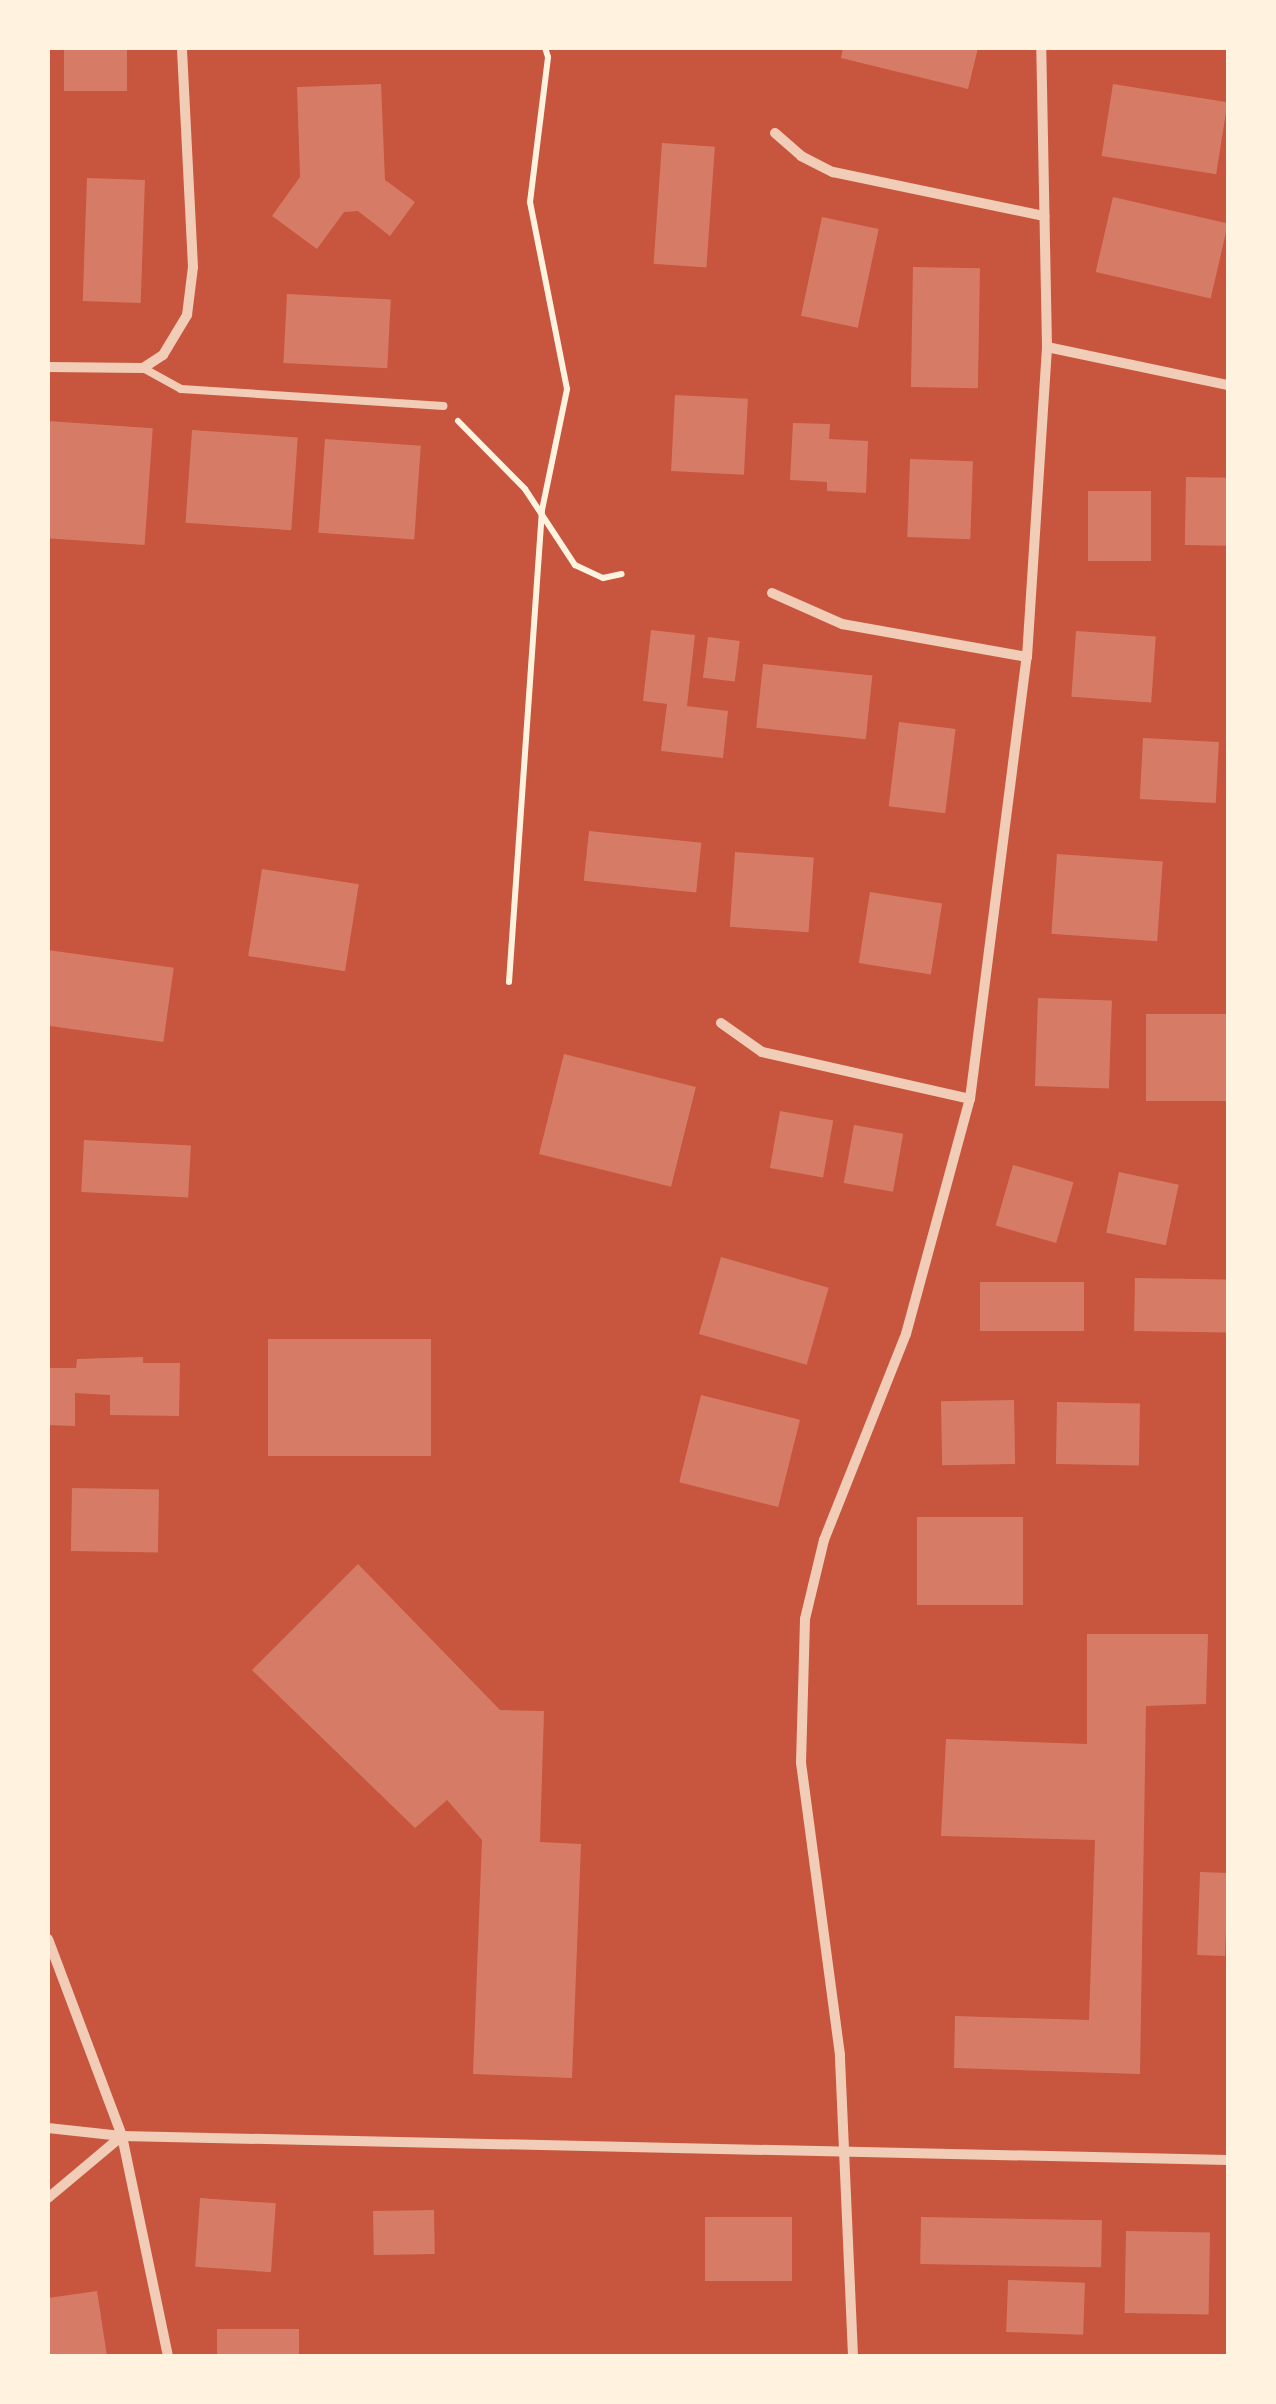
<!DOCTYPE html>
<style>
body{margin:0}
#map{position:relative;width:1276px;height:2404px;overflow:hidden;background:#c8553d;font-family:"PT Sans",sans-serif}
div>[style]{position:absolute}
.building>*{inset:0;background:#d67c66;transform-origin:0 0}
.path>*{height:6px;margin:-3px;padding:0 3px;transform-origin:3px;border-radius:3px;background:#fff3e0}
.service>*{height:8px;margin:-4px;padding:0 4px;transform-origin:4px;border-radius:4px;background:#f1ccb7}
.minor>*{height:10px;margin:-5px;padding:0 5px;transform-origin:5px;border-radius:5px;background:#f1ccb7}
span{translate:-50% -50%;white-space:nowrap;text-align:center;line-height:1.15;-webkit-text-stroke:8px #fff3e0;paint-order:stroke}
.frame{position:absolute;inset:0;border:50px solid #fff3e0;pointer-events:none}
</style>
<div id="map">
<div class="building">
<div style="left:64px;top:48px;width:63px;height:43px"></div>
<div style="clip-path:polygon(843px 48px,978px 48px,968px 89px,841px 58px)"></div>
<div style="clip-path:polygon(381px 84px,385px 180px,415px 202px,390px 236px,358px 211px,344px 212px,317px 249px,272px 216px,300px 177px,297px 87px)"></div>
<div style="left:1113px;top:84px;width:116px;height:73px;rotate:9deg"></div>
<div style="left:662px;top:143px;width:53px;height:121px;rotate:4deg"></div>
<div style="left:87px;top:178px;width:58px;height:123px;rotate:2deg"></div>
<div style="left:1113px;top:197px;width:118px;height:77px;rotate:13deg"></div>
<div style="left:822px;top:217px;width:58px;height:101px;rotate:12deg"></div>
<div style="left:913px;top:267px;width:67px;height:120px;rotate:1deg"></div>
<div style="left:287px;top:294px;width:104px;height:69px;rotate:3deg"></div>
<div style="left:675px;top:395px;width:73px;height:76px;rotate:3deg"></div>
<div style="left:48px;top:421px;width:105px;height:117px;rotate:4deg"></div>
<div style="clip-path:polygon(793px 423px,830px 424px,829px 439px,868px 441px,866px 493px,827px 491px,827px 482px,790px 480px)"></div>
<div style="left:192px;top:430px;width:106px;height:93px;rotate:4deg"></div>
<div style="left:325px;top:439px;width:96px;height:94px;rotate:4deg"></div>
<div style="left:910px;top:459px;width:63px;height:78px;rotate:2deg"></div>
<div style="left:1186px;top:477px;width:42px;height:68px;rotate:1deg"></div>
<div style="left:1088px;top:491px;width:63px;height:70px"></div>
<div style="clip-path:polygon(651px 630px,695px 635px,687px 706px,728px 711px,723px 758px,661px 751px,667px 704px,643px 701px)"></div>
<div style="left:1076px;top:631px;width:80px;height:66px;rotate:4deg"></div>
<div style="left:708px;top:637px;width:32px;height:41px;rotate:7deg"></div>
<div style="left:763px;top:664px;width:110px;height:64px;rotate:6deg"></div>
<div style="left:899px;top:722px;width:57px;height:85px;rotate:7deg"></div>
<div style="left:1143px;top:738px;width:76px;height:61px;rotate:3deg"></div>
<div style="left:589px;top:831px;width:113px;height:50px;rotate:6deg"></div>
<div style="left:735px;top:852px;width:79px;height:75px;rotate:4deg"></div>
<div style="left:1057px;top:854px;width:106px;height:80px;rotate:4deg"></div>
<div style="left:262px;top:869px;width:98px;height:88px;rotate:9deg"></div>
<div style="left:870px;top:892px;width:73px;height:72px;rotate:9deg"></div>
<div style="left:48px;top:950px;width:127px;height:75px;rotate:8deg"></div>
<div style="left:1038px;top:998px;width:74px;height:88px;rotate:2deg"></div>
<div style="left:1146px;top:1014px;width:82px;height:87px"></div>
<div style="left:564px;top:1054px;width:136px;height:103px;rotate:14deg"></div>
<div style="left:780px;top:1111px;width:54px;height:58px;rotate:10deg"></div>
<div style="left:854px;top:1125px;width:50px;height:59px;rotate:10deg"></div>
<div style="left:84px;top:1140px;width:107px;height:52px;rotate:3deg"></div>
<div style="left:1013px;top:1165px;width:63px;height:63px;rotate:16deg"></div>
<div style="left:1119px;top:1172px;width:61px;height:62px;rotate:12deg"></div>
<div style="left:721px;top:1257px;width:112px;height:80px;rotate:16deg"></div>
<div style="left:1135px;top:1278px;width:93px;height:53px;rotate:1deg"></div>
<div style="left:980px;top:1282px;width:104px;height:49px"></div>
<div style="left:268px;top:1339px;width:163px;height:117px"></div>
<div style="clip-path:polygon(143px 1357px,143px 1363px,180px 1363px,179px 1416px,110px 1415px,110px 1395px,75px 1393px,75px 1426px,48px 1425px,48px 1368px,76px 1368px,77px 1359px)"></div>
<div style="left:701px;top:1395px;width:102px;height:90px;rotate:14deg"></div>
<div style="left:1014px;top:1400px;width:64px;height:73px;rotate:89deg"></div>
<div style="left:1057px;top:1402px;width:83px;height:62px;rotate:1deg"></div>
<div style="left:72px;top:1488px;width:87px;height:63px;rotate:1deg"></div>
<div style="left:917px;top:1517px;width:106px;height:88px"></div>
<div style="clip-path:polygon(358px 1564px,500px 1710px,544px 1711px,540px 1842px,581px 1844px,572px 2078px,473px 2074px,482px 1840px,447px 1800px,415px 1828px,252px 1670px)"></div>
<div style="clip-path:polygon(1087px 1634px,1208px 1634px,1206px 1704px,1146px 1706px,1140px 2074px,954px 2068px,955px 2016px,1089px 2020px,1095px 1840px,941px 1836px,946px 1739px,1087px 1744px)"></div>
<div style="left:1200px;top:1872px;width:28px;height:83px;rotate:2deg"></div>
<div style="left:200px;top:2198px;width:76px;height:69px;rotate:4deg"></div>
<div style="left:434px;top:2210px;width:44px;height:61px;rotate:89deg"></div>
<div style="left:705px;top:2217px;width:87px;height:64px"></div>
<div style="left:921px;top:2217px;width:181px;height:47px;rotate:1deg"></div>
<div style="left:1126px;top:2231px;width:84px;height:82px;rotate:1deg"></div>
<div style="left:1008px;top:2280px;width:77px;height:52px;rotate:2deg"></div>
<div style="clip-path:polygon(97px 2291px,107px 2356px,48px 2356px,48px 2298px)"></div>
<div style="left:217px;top:2329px;width:82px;height:27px"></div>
</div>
<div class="path">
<div style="left:458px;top:421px;width:95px;rotate:45.4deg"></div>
<div style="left:525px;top:489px;width:91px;rotate:56.7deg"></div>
<div style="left:575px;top:565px;width:31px;rotate:25deg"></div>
<div style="left:603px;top:578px;width:19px;rotate:-12deg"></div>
<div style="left:509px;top:982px;width:473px;rotate:-86deg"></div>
<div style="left:542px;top:510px;width:124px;rotate:-78.3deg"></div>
<div style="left:567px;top:389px;width:191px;rotate:-101.2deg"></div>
<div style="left:530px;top:202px;width:146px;rotate:-82.9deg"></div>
<div style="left:548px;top:57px;width:9px;rotate:-108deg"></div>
</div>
<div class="service">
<div style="left:143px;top:368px;width:43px;rotate:28.9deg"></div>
<div style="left:181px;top:389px;width:263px;rotate:3.7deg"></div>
</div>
<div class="minor">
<div style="left:775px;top:133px;width:35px;rotate:41deg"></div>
<div style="left:801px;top:156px;width:36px;rotate:27deg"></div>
<div style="left:833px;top:172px;width:216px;rotate:11.8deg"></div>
<div style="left:1047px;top:347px;width:185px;rotate:11.9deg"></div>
<div style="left:48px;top:367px;width:95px;rotate:0.6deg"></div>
<div style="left:143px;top:368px;width:24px;rotate:-33deg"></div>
<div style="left:163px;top:355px;width:47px;rotate:-59deg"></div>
<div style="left:187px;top:315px;width:48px;rotate:-82.9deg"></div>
<div style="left:193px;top:267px;width:219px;rotate:-92.9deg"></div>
<div style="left:772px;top:593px;width:77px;rotate:23.9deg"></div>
<div style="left:842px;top:624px;width:188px;rotate:10.1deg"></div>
<div style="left:721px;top:1023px;width:50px;rotate:35.3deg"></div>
<div style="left:762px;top:1052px;width:213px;rotate:12.7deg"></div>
<div style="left:48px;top:1939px;width:210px;rotate:69.4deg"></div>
<div style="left:122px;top:2136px;width:225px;rotate:78.2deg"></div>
<div style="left:48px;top:2128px;width:74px;rotate:6.2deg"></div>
<div style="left:122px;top:2136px;width:1106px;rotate:1.24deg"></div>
<div style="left:48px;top:2198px;width:97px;rotate:-40deg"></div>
<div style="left:853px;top:2356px;width:301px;rotate:-92.5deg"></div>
<div style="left:840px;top:2055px;width:295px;rotate:-97.6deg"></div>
<div style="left:801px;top:1763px;width:144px;rotate:-88.4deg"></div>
<div style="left:805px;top:1619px;width:81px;rotate:-76.5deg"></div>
<div style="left:824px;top:1540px;width:222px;rotate:-68.3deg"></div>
<div style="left:906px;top:1334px;width:244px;rotate:-74.8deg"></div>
<div style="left:970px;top:1099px;width:446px;rotate:-82.7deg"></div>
<div style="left:1027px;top:657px;width:311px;rotate:-86.3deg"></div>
<div style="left:1047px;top:347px;width:299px;rotate:-91.1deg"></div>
</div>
<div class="frame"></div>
</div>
